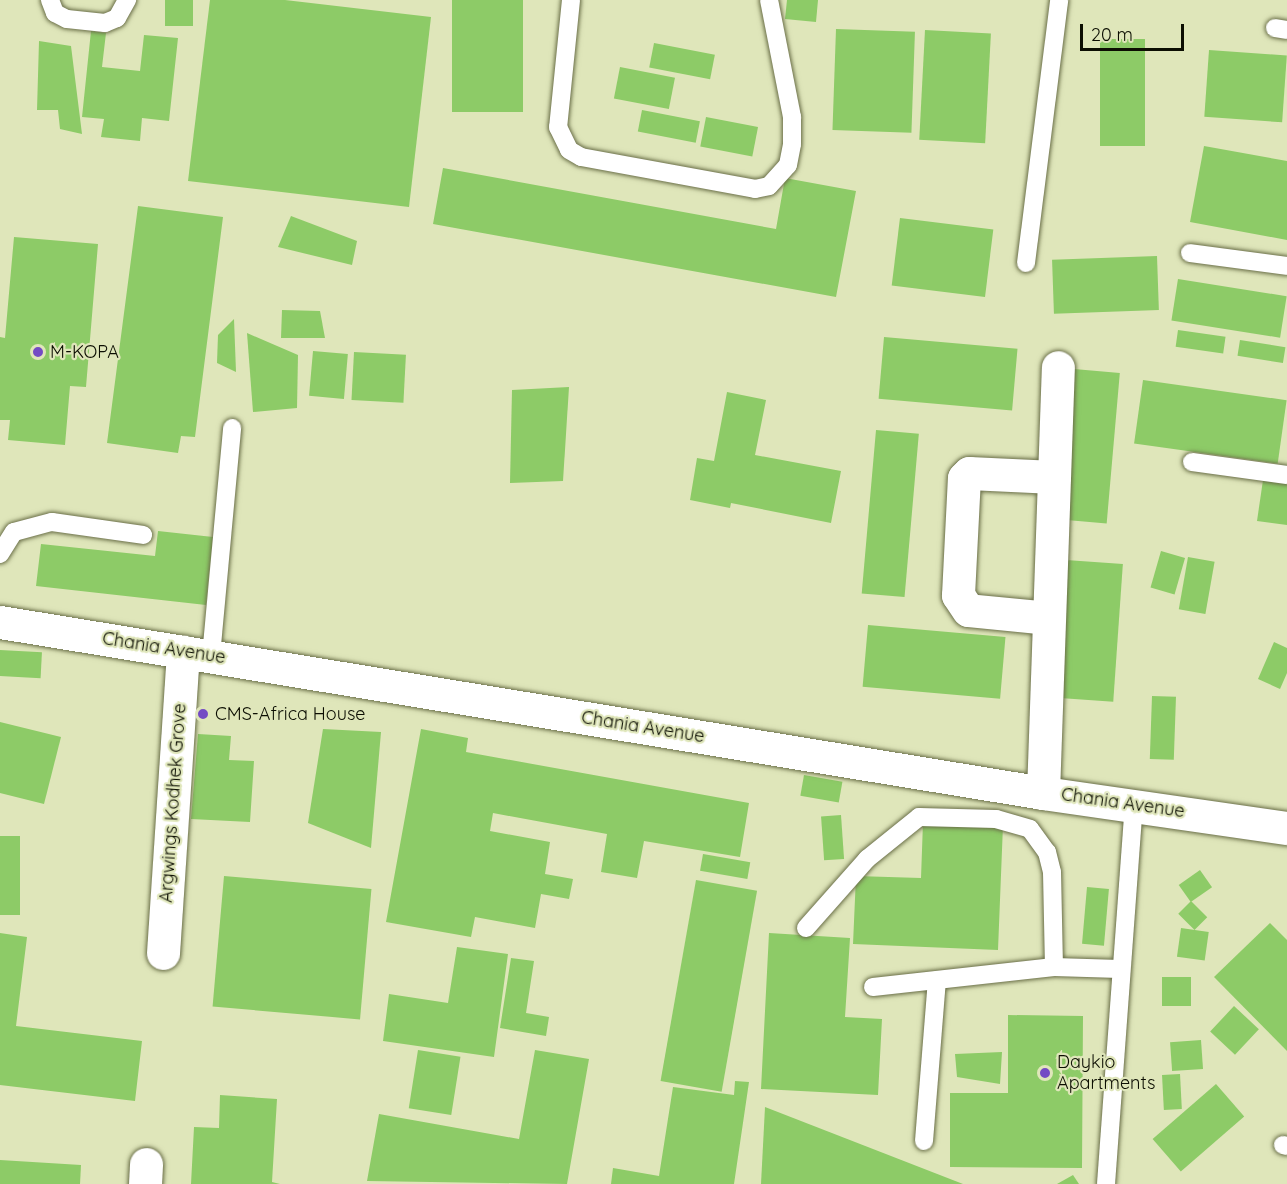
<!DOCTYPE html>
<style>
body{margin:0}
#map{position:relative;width:1287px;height:1184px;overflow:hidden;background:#dfe6ba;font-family:Quicksand,sans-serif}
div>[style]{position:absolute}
.building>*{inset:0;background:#8dcb67;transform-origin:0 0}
.roads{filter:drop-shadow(0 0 2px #6a6f48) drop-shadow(0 0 2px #6a6f48)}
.service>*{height:18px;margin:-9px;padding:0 9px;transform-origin:9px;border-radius:9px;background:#fff}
.minor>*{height:33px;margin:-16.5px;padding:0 16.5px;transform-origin:16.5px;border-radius:16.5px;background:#fff}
.dots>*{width:16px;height:16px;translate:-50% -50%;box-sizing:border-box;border:3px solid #dfe6ba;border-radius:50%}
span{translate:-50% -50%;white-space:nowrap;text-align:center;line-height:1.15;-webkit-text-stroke:4.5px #dfe6ba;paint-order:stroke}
.poi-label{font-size:18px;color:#0c0e02}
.left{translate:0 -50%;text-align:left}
.street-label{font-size:18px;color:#0c0e02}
.scale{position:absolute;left:1080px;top:24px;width:104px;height:27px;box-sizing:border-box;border:3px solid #0c0e02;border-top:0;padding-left:8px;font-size:18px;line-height:21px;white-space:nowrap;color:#0c0e02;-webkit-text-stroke:4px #dfe6ba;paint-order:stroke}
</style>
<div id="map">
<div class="building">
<div style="left:165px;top:0;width:28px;height:26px"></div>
<div style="clip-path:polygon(210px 0,285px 0,431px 17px,409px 207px,188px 181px)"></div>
<div style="left:452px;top:0;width:71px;height:112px"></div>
<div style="clip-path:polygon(787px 0,818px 0,816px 22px,785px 19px)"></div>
<div style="left:836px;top:29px;width:79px;height:101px;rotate:2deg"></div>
<div style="left:925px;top:30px;width:66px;height:110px;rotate:3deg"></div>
<div style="clip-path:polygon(91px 31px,106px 33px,102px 67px,140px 71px,144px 35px,178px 38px,169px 121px,142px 118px,140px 141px,101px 137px,104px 119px,82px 117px)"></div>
<div style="left:1100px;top:39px;width:45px;height:107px"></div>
<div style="clip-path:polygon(39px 41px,71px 46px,82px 134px,60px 129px,58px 110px,37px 110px)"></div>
<div style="left:654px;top:43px;width:62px;height:25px;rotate:11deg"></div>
<div style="left:1209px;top:50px;width:78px;height:67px;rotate:4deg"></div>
<div style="left:620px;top:67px;width:56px;height:32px;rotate:11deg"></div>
<div style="left:642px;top:110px;width:59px;height:22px;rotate:11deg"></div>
<div style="left:706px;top:117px;width:53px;height:30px;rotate:11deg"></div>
<div style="clip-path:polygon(1204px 146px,1287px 161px,1287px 240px,1190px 222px)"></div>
<div style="clip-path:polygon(443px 168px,776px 229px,785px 178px,856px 191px,836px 297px,433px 224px)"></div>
<div style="clip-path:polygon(138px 206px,223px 217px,195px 437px,181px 436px,178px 453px,107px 443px)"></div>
<div style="clip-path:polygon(291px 216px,357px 241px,352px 265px,278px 247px)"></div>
<div style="left:900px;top:218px;width:94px;height:68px;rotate:7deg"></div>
<div style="clip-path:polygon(14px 237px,98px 244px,86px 387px,70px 386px,65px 445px,8px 440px,10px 420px,0 420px,0 337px,5px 338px)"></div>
<div style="left:1157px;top:256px;width:54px;height:105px;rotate:88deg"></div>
<div style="left:1178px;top:279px;width:110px;height:42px;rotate:9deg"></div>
<div style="clip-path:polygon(282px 310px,320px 311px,325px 338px,281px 338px)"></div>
<div style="clip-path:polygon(234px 319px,236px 372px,217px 363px,218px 335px)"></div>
<div style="left:1178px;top:330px;width:48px;height:17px;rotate:8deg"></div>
<div style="clip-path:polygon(247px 333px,298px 355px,297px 408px,253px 412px)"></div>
<div style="left:884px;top:337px;width:134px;height:62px;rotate:5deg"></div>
<div style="left:1240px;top:340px;width:46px;height:16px;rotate:9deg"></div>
<div style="left:313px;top:351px;width:35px;height:45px;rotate:5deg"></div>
<div style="left:354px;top:352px;width:52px;height:48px;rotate:3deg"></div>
<div style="left:1074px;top:369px;width:46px;height:151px;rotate:5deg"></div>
<div style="left:1143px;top:380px;width:145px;height:64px;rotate:8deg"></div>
<div style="clip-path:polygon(569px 387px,563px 481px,510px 483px,512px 390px)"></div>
<div style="clip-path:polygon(727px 392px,766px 400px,755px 455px,841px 471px,831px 523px,731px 503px,730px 508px,690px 500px,697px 458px,714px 461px)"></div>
<div style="left:876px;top:430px;width:43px;height:164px;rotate:5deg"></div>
<div style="clip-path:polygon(1263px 480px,1287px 483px,1287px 525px,1257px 521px)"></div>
<div style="clip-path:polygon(158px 531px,213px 537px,206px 605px,36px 586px,41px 544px,155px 556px)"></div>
<div style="left:1161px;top:551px;width:25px;height:38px;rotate:16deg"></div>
<div style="left:1188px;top:557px;width:27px;height:53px;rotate:10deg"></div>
<div style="left:1066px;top:560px;width:57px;height:138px;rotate:4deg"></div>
<div style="left:868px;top:625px;width:138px;height:62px;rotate:5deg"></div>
<div style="clip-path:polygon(1274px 642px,1287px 648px,1287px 673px,1280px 689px,1258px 679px)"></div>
<div style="left:0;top:650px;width:42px;height:26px;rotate:3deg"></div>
<div style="left:1152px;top:696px;width:24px;height:63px;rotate:2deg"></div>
<div style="clip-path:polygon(0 722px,61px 737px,44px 804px,0 793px)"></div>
<div style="clip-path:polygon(323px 729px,381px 732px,371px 848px,308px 823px)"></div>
<div style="clip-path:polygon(421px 729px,468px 738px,466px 752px,749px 803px,740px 857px,644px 841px,637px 878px,601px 872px,607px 834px,493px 813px,490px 831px,550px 842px,545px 874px,573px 879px,569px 899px,541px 894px,535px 928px,475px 917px,471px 937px,386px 922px)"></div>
<div style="clip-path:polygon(198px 734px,231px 736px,229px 760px,254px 761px,250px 822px,191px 819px)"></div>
<div style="left:804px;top:775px;width:39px;height:21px;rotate:10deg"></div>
<div style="left:841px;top:815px;width:44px;height:20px;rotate:86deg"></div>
<div style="clip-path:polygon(923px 822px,1003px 825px,998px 950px,853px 944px,856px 876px,921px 878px)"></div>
<div style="left:0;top:836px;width:20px;height:79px"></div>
<div style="left:703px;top:854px;width:48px;height:17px;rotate:10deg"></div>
<div style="left:1200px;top:870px;width:21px;height:26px;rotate:55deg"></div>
<div style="left:224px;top:876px;width:148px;height:131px;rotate:5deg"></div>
<div style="left:696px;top:880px;width:62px;height:204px;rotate:10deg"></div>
<div style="left:1087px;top:887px;width:22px;height:57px;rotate:5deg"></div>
<div style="left:1191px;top:901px;width:23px;height:18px;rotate:45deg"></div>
<div style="clip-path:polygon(1270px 923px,1287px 940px,1287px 1051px,1214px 977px)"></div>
<div style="left:1181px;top:928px;width:28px;height:29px;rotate:8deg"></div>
<div style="clip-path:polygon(0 933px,27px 937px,16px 1026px,142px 1041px,135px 1101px,0 1085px)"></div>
<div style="clip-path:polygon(769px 933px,850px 938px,845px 1017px,882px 1019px,878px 1095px,761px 1089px)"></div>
<div style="clip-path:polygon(457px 947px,508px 954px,494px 1057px,383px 1041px,389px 994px,448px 1003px)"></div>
<div style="clip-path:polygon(511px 958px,534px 961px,526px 1013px,549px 1017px,546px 1036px,500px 1028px)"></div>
<div style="left:1162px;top:977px;width:29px;height:29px"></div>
<div style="left:1234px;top:1006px;width:34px;height:35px;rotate:43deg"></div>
<div style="clip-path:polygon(1008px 1015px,1083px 1016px,1082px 1168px,950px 1167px,950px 1093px,1008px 1093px)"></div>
<div style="left:1201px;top:1040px;width:29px;height:31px;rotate:86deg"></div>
<div style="left:418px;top:1050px;width:43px;height:59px;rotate:9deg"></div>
<div style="clip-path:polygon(535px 1050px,589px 1059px,567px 1184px,367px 1181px,379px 1114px,519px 1139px)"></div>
<div style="clip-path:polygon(1002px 1052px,1000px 1084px,957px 1077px,955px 1054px)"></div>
<div style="left:1180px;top:1074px;width:35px;height:18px;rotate:87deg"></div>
<div style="clip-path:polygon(735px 1081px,749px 1082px,734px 1184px,611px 1184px,613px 1168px,659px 1176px,673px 1087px,734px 1095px)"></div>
<div style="left:1216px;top:1084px;width:43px;height:84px;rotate:49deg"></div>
<div style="clip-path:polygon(220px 1095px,277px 1099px,272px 1182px,280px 1184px,191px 1184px,194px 1127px,219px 1128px)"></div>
<div style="clip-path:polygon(765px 1107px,963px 1184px,761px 1184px)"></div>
<div style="clip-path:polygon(0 1160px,81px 1165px,80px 1184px,0 1184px)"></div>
<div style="clip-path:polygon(1073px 1175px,1079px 1184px,1057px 1184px)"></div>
</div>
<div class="roads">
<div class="service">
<div style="left:50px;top:0;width:14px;rotate:69deg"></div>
<div style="left:55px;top:13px;width:13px;rotate:27deg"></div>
<div style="left:67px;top:19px;width:38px;rotate:6deg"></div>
<div style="left:105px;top:23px;width:13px;rotate:-23deg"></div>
<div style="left:117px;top:18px;width:21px;rotate:-61deg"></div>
<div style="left:571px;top:0;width:128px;rotate:95.8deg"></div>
<div style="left:558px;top:127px;width:25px;rotate:64deg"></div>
<div style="left:569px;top:150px;width:14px;rotate:30deg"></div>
<div style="left:581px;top:157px;width:177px;rotate:10.4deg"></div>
<div style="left:755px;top:189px;width:14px;rotate:-12deg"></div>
<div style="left:769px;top:186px;width:28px;rotate:-48deg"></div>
<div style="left:788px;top:165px;width:21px;rotate:-79deg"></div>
<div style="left:792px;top:144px;width:27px;rotate:-90deg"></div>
<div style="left:792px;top:117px;width:119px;rotate:-101.1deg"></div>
<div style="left:1275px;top:28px;width:12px;rotate:9deg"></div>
<div style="left:1190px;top:253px;width:98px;rotate:7.6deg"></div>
<div style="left:1026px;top:263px;width:265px;rotate:-82.8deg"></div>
<div style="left:1192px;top:462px;width:96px;rotate:7.8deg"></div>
<div style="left:0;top:554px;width:26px;rotate:-58deg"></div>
<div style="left:14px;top:532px;width:39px;rotate:-15deg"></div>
<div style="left:52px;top:522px;width:92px;rotate:8.1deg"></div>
<div style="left:211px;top:656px;width:229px;rotate:-84.7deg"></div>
<div style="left:806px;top:928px;width:92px;rotate:-48.5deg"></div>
<div style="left:867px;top:859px;width:67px;rotate:-38.9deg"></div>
<div style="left:919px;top:817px;width:77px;rotate:1.5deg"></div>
<div style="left:996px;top:819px;width:35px;rotate:16deg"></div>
<div style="left:1030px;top:829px;width:29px;rotate:54deg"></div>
<div style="left:1047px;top:852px;width:21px;rotate:76deg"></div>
<div style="left:1052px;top:872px;width:95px;rotate:88.8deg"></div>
<div style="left:1054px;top:967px;width:66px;rotate:1.7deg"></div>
<div style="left:873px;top:987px;width:182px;rotate:-6.3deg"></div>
<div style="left:924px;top:1141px;width:161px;rotate:-85.4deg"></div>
<div style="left:1283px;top:1145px;width:4px;rotate:14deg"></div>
<div style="left:1106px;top:1184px;width:381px;rotate:-85.8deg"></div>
</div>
<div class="minor">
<div style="left:1049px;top:618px;width:81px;rotate:-174.4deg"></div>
<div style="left:968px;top:610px;width:18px;rotate:-124deg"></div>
<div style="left:958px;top:595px;width:117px;rotate:-87.1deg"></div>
<div style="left:964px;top:478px;width:7px;rotate:-45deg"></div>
<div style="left:969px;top:473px;width:85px;rotate:2.7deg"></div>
<div style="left:0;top:622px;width:1057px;rotate:9.31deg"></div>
<div style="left:1043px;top:793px;width:246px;rotate:8.2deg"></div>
<div style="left:1043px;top:793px;width:426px;rotate:-88deg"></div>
<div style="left:163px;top:953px;width:302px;rotate:-86.2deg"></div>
<div style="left:145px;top:1184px;width:20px;rotate:-87deg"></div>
</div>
</div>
<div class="dots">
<div style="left:38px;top:352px;background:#744bc4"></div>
<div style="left:203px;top:714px;background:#744bc4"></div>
<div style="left:1045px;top:1073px;background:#744bc4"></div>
</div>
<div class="poi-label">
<span class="left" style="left:50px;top:352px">M-KOPA</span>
<span class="left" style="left:215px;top:714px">CMS-Africa House</span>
<span class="left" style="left:1057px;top:1073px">Daykio<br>Apartments</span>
</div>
<div class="street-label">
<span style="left:164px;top:648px;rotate:9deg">Chania Avenue</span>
<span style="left:643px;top:727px;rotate:9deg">Chania Avenue</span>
<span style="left:173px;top:803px;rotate:-86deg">Argwings Kodhek Grove</span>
<span style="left:1123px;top:803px;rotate:8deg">Chania Avenue</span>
</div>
<div class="scale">20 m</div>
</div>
